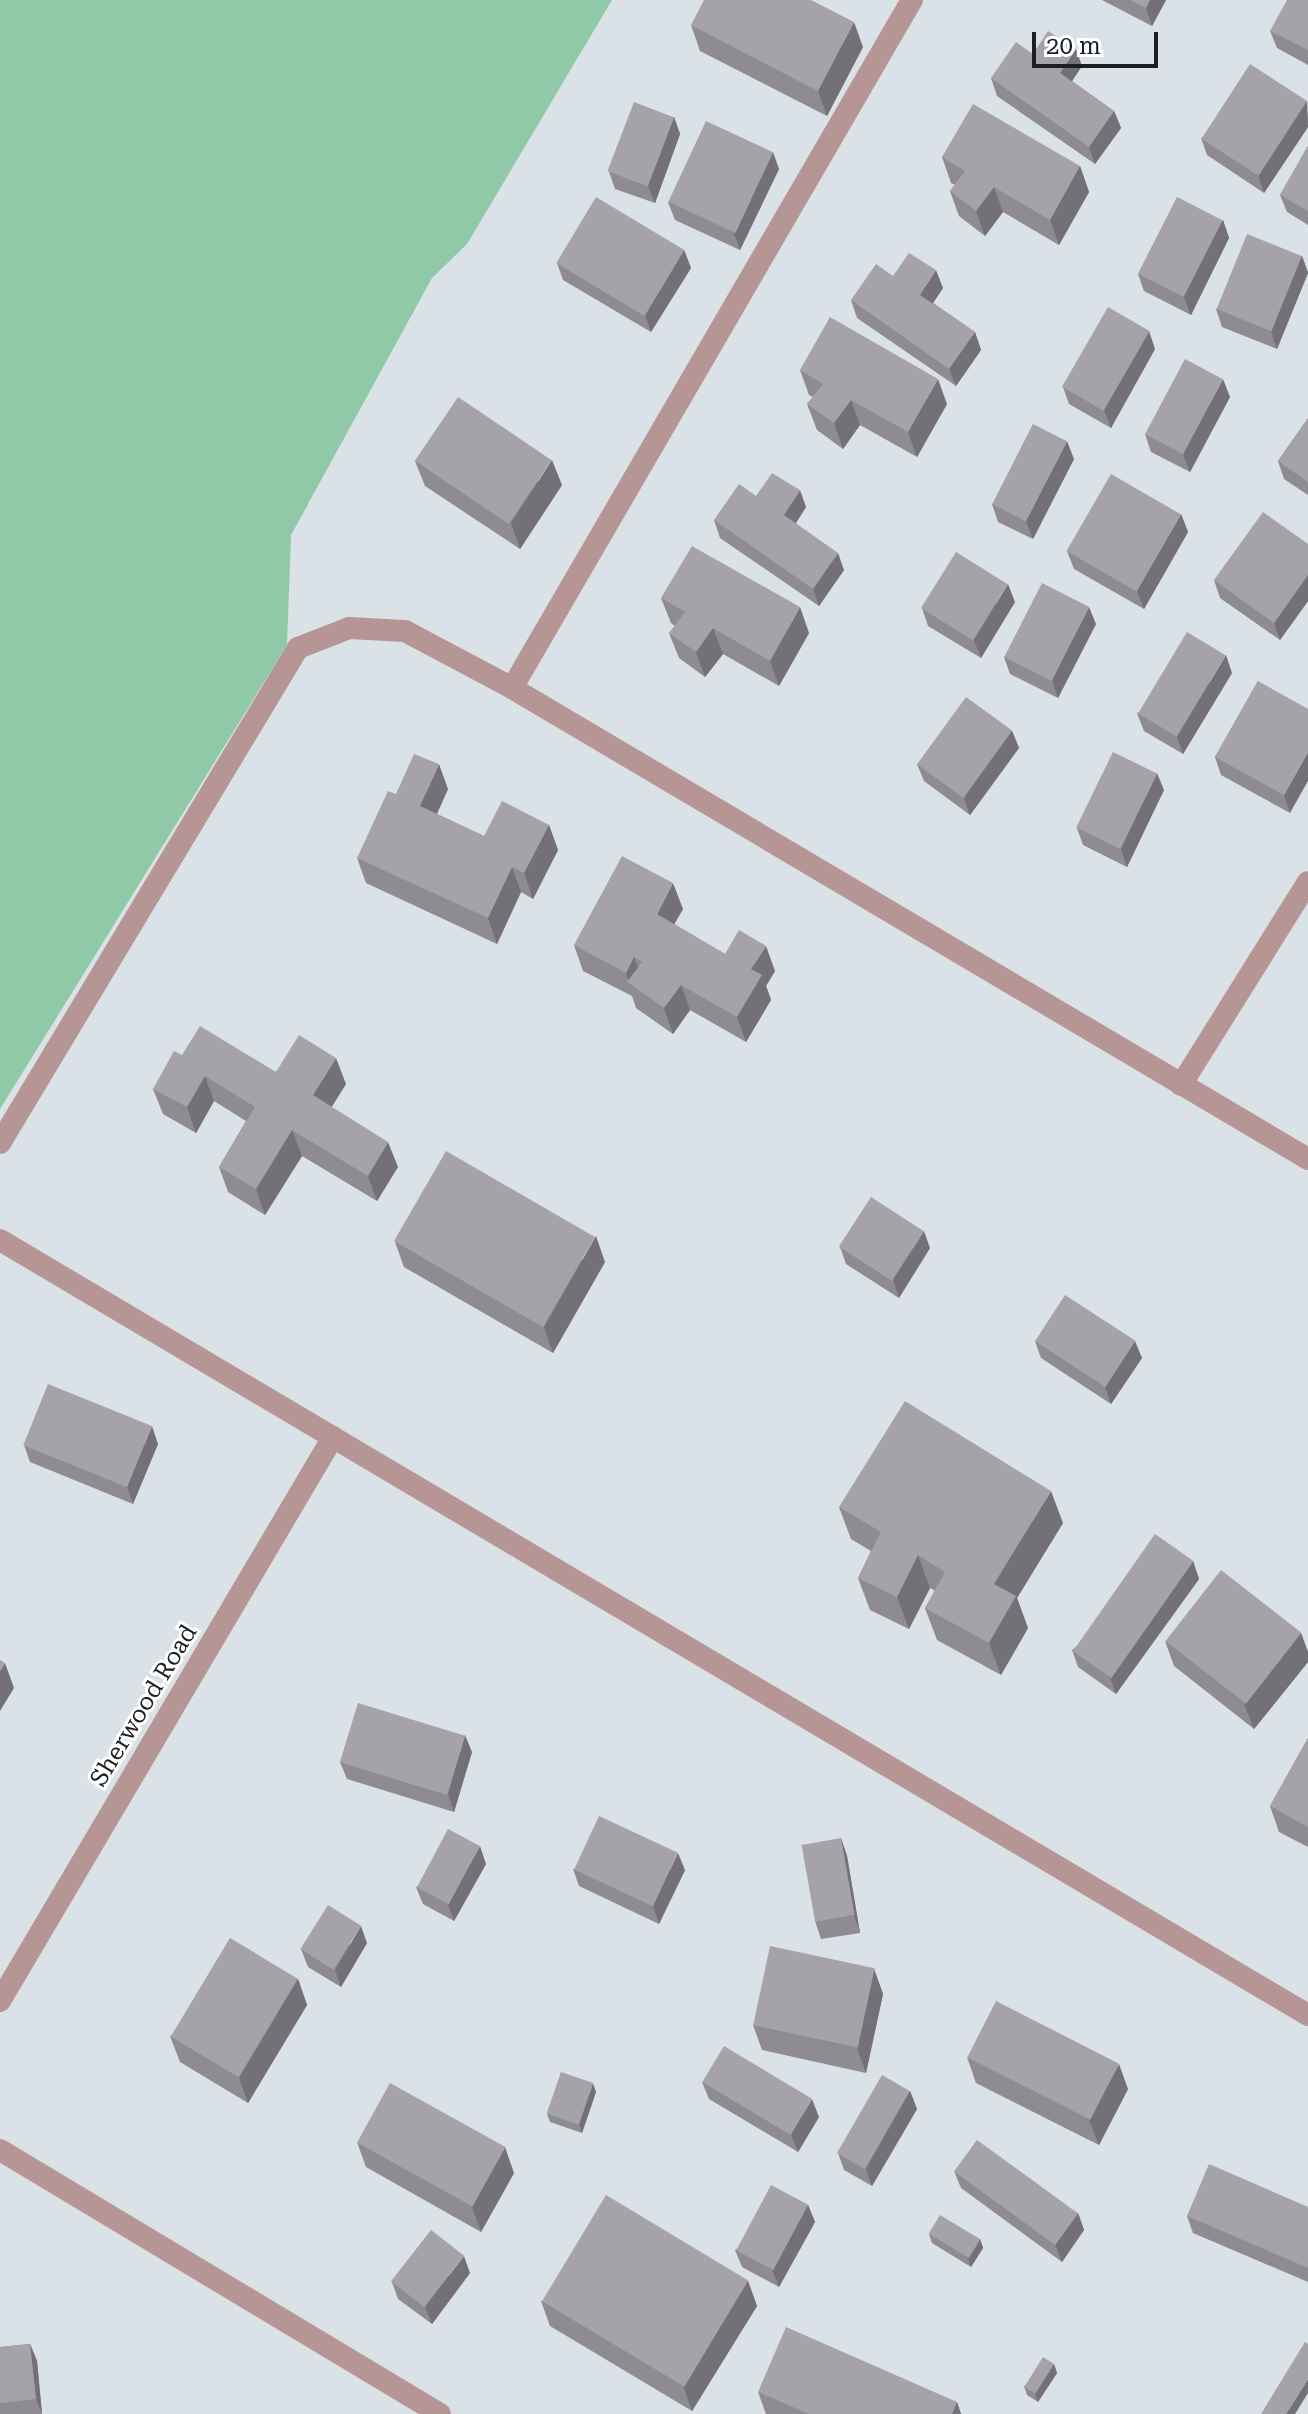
<!DOCTYPE html>
<style>
body{margin:0}
#map{position:relative;width:1308px;height:2414px;overflow:hidden;background:#dae1e7;font-family:"Roboto Serif",serif}
div>[style]{position:absolute}
.green>*{inset:0;background:#90c9a7}
.minor>*{height:22px;margin:-11px;padding:0 11px;transform-origin:11px;border-radius:11px;background:#b69694}
.wall>*{inset:0;background:#8e8b91}
.shaded-wall>*{inset:0;background:#747176}
.building>*{inset:0;background:#a5a2a9;transform-origin:0 0}
span{translate:-50% -50%;white-space:nowrap;text-align:center;line-height:1.15;-webkit-text-stroke:6px #fff;paint-order:stroke}
.street-label{font-size:24px;color:#1c1f21}
.scale{position:absolute;left:1032px;top:32px;width:126px;height:36px;box-sizing:border-box;border:4px solid #1c1f21;border-top:0;padding-left:10px;font-size:24px;line-height:28px;white-space:nowrap;color:#1c1f21;-webkit-text-stroke:6px #fff;paint-order:stroke}
</style>
<div id="map">
<div class="green">
<div style="clip-path:polygon(0 0,612px 0,467px 244px,432px 278px,291px 535px,287px 645px,0 1109px)"></div>
</div>
<div class="minor">
<div style="left:512px;top:688px;width:796px;rotate:-59.83deg"></div>
<div style="left:1181px;top:1085px;width:239px;rotate:-58deg"></div>
<div style="left:0;top:1143px;width:578px;rotate:-58.95deg"></div>
<div style="left:298px;top:648px;width:55px;rotate:-21.4deg"></div>
<div style="left:349px;top:628px;width:56px;rotate:3.1deg"></div>
<div style="left:405px;top:631px;width:121px;rotate:28deg"></div>
<div style="left:512px;top:688px;width:925px;rotate:30.61deg"></div>
<div style="left:0;top:1240px;width:1520px;rotate:30.65deg"></div>
<div style="left:0;top:2001px;width:655px;rotate:-59.44deg"></div>
<div style="left:0;top:2150px;width:513px;rotate:30.96deg"></div>
</div>
<div class="wall">
<div style="clip-path:polygon(1102px 0,1166px 0,1152px 26px)"></div>
<div style="clip-path:polygon(1308px 0,1308px 65px,1277px 48px,1270px 31px)"></div>
<div style="clip-path:polygon(691px 25px,863px 47px,827px 116px,700px 51px)"></div>
<div style="clip-path:polygon(1033px 54px,1082px 66px,1072px 81px,1114px 111px,1121px 128px,1095px 164px,997px 96px,991px 78px)"></div>
<div style="clip-path:polygon(1307px 101px,1308px 127px,1264px 193px,1207px 155px,1201px 138px)"></div>
<div style="clip-path:polygon(674px 117px,680px 134px,655px 203px,615px 189px,609px 172px)"></div>
<div style="clip-path:polygon(1308px 146px,1308px 225px,1287px 212px,1280px 195px)"></div>
<div style="clip-path:polygon(942px 157px,1080px 166px,1089px 192px,1059px 245px,1003px 212px,985px 236px,959px 216px,950px 191px,955px 185px,951px 183px)"></div>
<div style="clip-path:polygon(779px 169px,740px 250px,675px 220px,668px 202px)"></div>
<div style="clip-path:polygon(1223px 220px,1229px 238px,1191px 315px,1144px 291px,1138px 274px)"></div>
<div style="clip-path:polygon(684px 250px,691px 268px,651px 332px,563px 280px,557px 263px)"></div>
<div style="clip-path:polygon(1302px 256px,1308px 273px,1277px 349px,1222px 327px,1216px 309px)"></div>
<div style="clip-path:polygon(893px 276px,943px 288px,933px 303px,975px 332px,981px 350px,956px 386px,857px 318px,851px 300px)"></div>
<div style="clip-path:polygon(1155px 349px,1111px 428px,1069px 404px,1063px 387px)"></div>
<div style="clip-path:polygon(800px 370px,947px 404px,917px 457px,860px 425px,843px 449px,817px 430px,807px 404px,813px 397px,809px 395px)"></div>
<div style="clip-path:polygon(1230px 397px,1190px 472px,1151px 452px,1145px 434px)"></div>
<div style="clip-path:polygon(1308px 418px,1308px 495px,1284px 479px,1278px 461px)"></div>
<div style="clip-path:polygon(1074px 459px,1033px 539px,998px 522px,992px 504px)"></div>
<div style="clip-path:polygon(415px 461px,562px 485px,520px 549px,425px 486px)"></div>
<div style="clip-path:polygon(756px 496px,806px 507px,796px 523px,844px 570px,819px 606px,720px 538px,714px 520px)"></div>
<div style="clip-path:polygon(1181px 514px,1188px 532px,1144px 609px,1074px 569px,1067px 551px)"></div>
<div style="clip-path:polygon(1308px 544px,1308px 601px,1280px 640px,1220px 598px,1214px 580px)"></div>
<div style="clip-path:polygon(661px 598px,809px 633px,779px 686px,723px 654px,705px 677px,679px 658px,669px 633px,675px 626px,671px 623px)"></div>
<div style="clip-path:polygon(1015px 602px,981px 658px,928px 626px,922px 608px)"></div>
<div style="clip-path:polygon(1096px 624px,1058px 698px,1010px 674px,1004px 657px)"></div>
<div style="clip-path:polygon(1232px 673px,1183px 754px,1144px 731px,1137px 713px)"></div>
<div style="clip-path:polygon(1258px 681px,1290px 813px,1221px 775px,1215px 757px)"></div>
<div style="clip-path:polygon(1012px 731px,1019px 748px,970px 815px,924px 781px,917px 764px)"></div>
<div style="clip-path:polygon(448px 789px,437px 814px,484px 836px,549px 825px,558px 850px,533px 899px,521px 892px,497px 944px,366px 883px,357px 858px,396px 794px)"></div>
<div style="clip-path:polygon(1164px 790px,1127px 867px,1083px 845px,1077px 828px)"></div>
<div style="clip-path:polygon(683px 909px,674px 924px,725px 954px,775px 971px,766px 986px,771px 1000px,746px 1042px,690px 1010px,673px 1034px,636px 1008px,632px 996px,583px 971px,574px 945px)"></div>
<div style="clip-path:polygon(182px 1055px,346px 1084px,331px 1107px,398px 1167px,377px 1201px,302px 1156px,265px 1215px,228px 1192px,219px 1167px,246px 1121px,214px 1101px,196px 1133px,163px 1114px,153px 1089px)"></div>
<div style="clip-path:polygon(395px 1242px,605px 1262px,553px 1353px,404px 1267px)"></div>
<div style="clip-path:polygon(840px 1247px,930px 1248px,899px 1298px,846px 1264px)"></div>
<div style="clip-path:polygon(1035px 1341px,1142px 1358px,1111px 1404px,1041px 1358px)"></div>
<div style="clip-path:polygon(158px 1444px,133px 1504px,30px 1462px,24px 1445px)"></div>
<div style="clip-path:polygon(839px 1507px,1063px 1523px,1017px 1598px,1028px 1628px,1001px 1675px,937px 1640px,925px 1608px,935px 1591px,930px 1588px,909px 1629px,870px 1610px,858px 1578px,871px 1551px,851px 1539px)"></div>
<div style="clip-path:polygon(1193px 1561px,1199px 1579px,1116px 1694px,1078px 1667px,1072px 1650px)"></div>
<div style="clip-path:polygon(1301px 1633px,1308px 1652px,1308px 1662px,1254px 1729px,1174px 1666px,1165px 1641px)"></div>
<div style="clip-path:polygon(1308px 1738px,1308px 1847px,1279px 1832px,1270px 1806px)"></div>
<div style="clip-path:polygon(472px 1752px,454px 1812px,347px 1779px,340px 1762px)"></div>
<div style="clip-path:polygon(841px 1838px,847px 1856px,860px 1933px,821px 1939px,815px 1921px)"></div>
<div style="clip-path:polygon(486px 1864px,454px 1921px,423px 1904px,416px 1887px)"></div>
<div style="clip-path:polygon(573px 1869px,685px 1870px,659px 1924px,579px 1886px)"></div>
<div style="clip-path:polygon(367px 1943px,341px 1987px,308px 1967px,301px 1949px)"></div>
<div style="clip-path:polygon(874px 1969px,883px 1994px,866px 2073px,762px 2050px,753px 2025px)"></div>
<div style="clip-path:polygon(298px 1979px,307px 2005px,248px 2103px,180px 2062px,170px 2036px)"></div>
<div style="clip-path:polygon(967px 2057px,1128px 2089px,1099px 2145px,976px 2083px)"></div>
<div style="clip-path:polygon(702px 2082px,819px 2117px,798px 2152px,709px 2099px)"></div>
<div style="clip-path:polygon(910px 2091px,917px 2109px,872px 2186px,844px 2170px,838px 2153px)"></div>
<div style="clip-path:polygon(596px 2092px,582px 2133px,550px 2122px,547px 2114px)"></div>
<div style="clip-path:polygon(357px 2142px,514px 2173px,481px 2232px,366px 2167px)"></div>
<div style="clip-path:polygon(954px 2171px,1078px 2213px,1084px 2230px,1062px 2262px,961px 2188px)"></div>
<div style="clip-path:polygon(808px 2205px,815px 2222px,779px 2287px,742px 2267px,735px 2250px)"></div>
<div style="clip-path:polygon(1308px 2207px,1308px 2282px,1193px 2233px,1187px 2216px)"></div>
<div style="clip-path:polygon(929px 2234px,980px 2239px,983px 2248px,971px 2267px,932px 2243px)"></div>
<div style="clip-path:polygon(470px 2273px,432px 2324px,398px 2299px,392px 2282px)"></div>
<div style="clip-path:polygon(748px 2281px,757px 2306px,692px 2411px,550px 2326px,541px 2301px)"></div>
<div style="clip-path:polygon(30px 2344px,37px 2361px,42px 2414px,0 2414px,0 2347px)"></div>
<div style="clip-path:polygon(1054px 2364px,1057px 2373px,1038px 2402px,1027px 2395px,1024px 2386px)"></div>
<div style="clip-path:polygon(758px 2392px,957px 2402px,961px 2414px,766px 2414px)"></div>
</div>
<div class="shaded-wall">
<div style="clip-path:polygon(1150px 0,1166px 0,1152px 26px,1146px 8px)"></div>
<div style="clip-path:polygon(854px 22px,863px 47px,827px 116px,818px 91px)"></div>
<div style="clip-path:polygon(1076px 49px,1082px 66px,1066px 90px,1060px 73px)"></div>
<div style="clip-path:polygon(1307px 101px,1308px 127px,1264px 193px,1258px 175px)"></div>
<div style="clip-path:polygon(1114px 111px,1121px 128px,1095px 164px,1089px 147px)"></div>
<div style="clip-path:polygon(674px 117px,680px 134px,655px 203px,648px 186px)"></div>
<div style="clip-path:polygon(773px 152px,779px 169px,740px 250px,734px 233px)"></div>
<div style="clip-path:polygon(1080px 166px,1089px 192px,1059px 245px,1050px 220px)"></div>
<div style="clip-path:polygon(994px 187px,1003px 212px,985px 236px,976px 211px)"></div>
<div style="clip-path:polygon(1223px 220px,1229px 238px,1191px 315px,1184px 297px)"></div>
<div style="clip-path:polygon(684px 250px,691px 268px,651px 332px,645px 315px)"></div>
<div style="clip-path:polygon(1302px 256px,1308px 273px,1277px 349px,1271px 332px)"></div>
<div style="clip-path:polygon(936px 270px,943px 288px,927px 312px,920px 295px)"></div>
<div style="clip-path:polygon(1149px 331px,1155px 349px,1111px 428px,1104px 410px)"></div>
<div style="clip-path:polygon(975px 332px,981px 350px,956px 386px,949px 369px)"></div>
<div style="clip-path:polygon(938px 379px,947px 404px,917px 457px,908px 432px)"></div>
<div style="clip-path:polygon(1223px 379px,1230px 397px,1190px 472px,1183px 454px)"></div>
<div style="clip-path:polygon(851px 400px,860px 425px,843px 449px,834px 423px)"></div>
<div style="clip-path:polygon(1067px 441px,1074px 459px,1033px 539px,1026px 521px)"></div>
<div style="clip-path:polygon(552px 460px,562px 485px,520px 549px,511px 523px)"></div>
<div style="clip-path:polygon(800px 490px,806px 507px,790px 532px,784px 515px)"></div>
<div style="clip-path:polygon(1181px 514px,1188px 532px,1144px 609px,1137px 591px)"></div>
<div style="clip-path:polygon(838px 553px,844px 570px,819px 606px,813px 589px)"></div>
<div style="clip-path:polygon(1308px 575px,1308px 601px,1280px 640px,1274px 623px)"></div>
<div style="clip-path:polygon(1008px 584px,1015px 602px,981px 658px,974px 640px)"></div>
<div style="clip-path:polygon(800px 607px,809px 633px,779px 686px,770px 661px)"></div>
<div style="clip-path:polygon(1089px 607px,1096px 624px,1058px 698px,1052px 680px)"></div>
<div style="clip-path:polygon(713px 628px,723px 654px,705px 677px,696px 652px)"></div>
<div style="clip-path:polygon(1226px 655px,1232px 673px,1183px 754px,1177px 737px)"></div>
<div style="clip-path:polygon(1012px 731px,1019px 748px,970px 815px,964px 798px)"></div>
<div style="clip-path:polygon(1308px 752px,1308px 781px,1290px 813px,1284px 795px)"></div>
<div style="clip-path:polygon(439px 764px,448px 789px,429px 831px,420px 806px)"></div>
<div style="clip-path:polygon(1157px 773px,1164px 790px,1127px 867px,1121px 849px)"></div>
<div style="clip-path:polygon(549px 825px,558px 850px,533px 899px,524px 873px)"></div>
<div style="clip-path:polygon(512px 867px,521px 892px,497px 944px,488px 918px)"></div>
<div style="clip-path:polygon(673px 883px,683px 909px,666px 939px,657px 914px)"></div>
<div style="clip-path:polygon(766px 946px,775px 971px,766px 986px,771px 1000px,746px 1042px,737px 1017px,751px 969px)"></div>
<div style="clip-path:polygon(634px 957px,643px 982px,630px 985px,626px 973px)"></div>
<div style="clip-path:polygon(681px 985px,690px 1010px,673px 1034px,664px 1008px)"></div>
<div style="clip-path:polygon(336px 1058px,346px 1084px,323px 1121px,313px 1095px)"></div>
<div style="clip-path:polygon(205px 1076px,214px 1101px,196px 1133px,187px 1107px)"></div>
<div style="clip-path:polygon(292px 1130px,302px 1156px,265px 1215px,256px 1189px)"></div>
<div style="clip-path:polygon(388px 1142px,398px 1167px,377px 1201px,368px 1176px)"></div>
<div style="clip-path:polygon(924px 1231px,930px 1248px,899px 1298px,893px 1280px)"></div>
<div style="clip-path:polygon(596px 1236px,605px 1262px,553px 1353px,544px 1327px)"></div>
<div style="clip-path:polygon(1135px 1341px,1142px 1358px,1111px 1404px,1105px 1386px)"></div>
<div style="clip-path:polygon(152px 1426px,158px 1444px,133px 1504px,127px 1487px)"></div>
<div style="clip-path:polygon(1051px 1491px,1063px 1523px,1017px 1598px,1028px 1628px,1001px 1675px,989px 1643px,994px 1584px)"></div>
<div style="clip-path:polygon(918px 1555px,930px 1588px,909px 1629px,897px 1597px)"></div>
<div style="clip-path:polygon(1193px 1561px,1199px 1579px,1116px 1694px,1110px 1677px)"></div>
<div style="clip-path:polygon(1301px 1633px,1308px 1652px,1308px 1662px,1254px 1729px,1244px 1704px)"></div>
<div style="clip-path:polygon(5px 1663px,14px 1688px,0 1711px,0 1671px)"></div>
<div style="clip-path:polygon(465px 1735px,472px 1752px,454px 1812px,448px 1794px)"></div>
<div style="clip-path:polygon(841px 1838px,847px 1856px,860px 1933px,854px 1915px)"></div>
<div style="clip-path:polygon(480px 1846px,486px 1864px,454px 1921px,448px 1904px)"></div>
<div style="clip-path:polygon(678px 1853px,685px 1870px,659px 1924px,653px 1906px)"></div>
<div style="clip-path:polygon(361px 1926px,367px 1943px,341px 1987px,335px 1970px)"></div>
<div style="clip-path:polygon(874px 1969px,883px 1994px,866px 2073px,857px 2048px)"></div>
<div style="clip-path:polygon(298px 1979px,307px 2005px,248px 2103px,239px 2078px)"></div>
<div style="clip-path:polygon(1119px 2064px,1128px 2089px,1099px 2145px,1089px 2120px)"></div>
<div style="clip-path:polygon(593px 2083px,596px 2092px,582px 2133px,579px 2124px)"></div>
<div style="clip-path:polygon(910px 2091px,917px 2109px,872px 2186px,866px 2169px)"></div>
<div style="clip-path:polygon(812px 2099px,819px 2117px,798px 2152px,791px 2134px)"></div>
<div style="clip-path:polygon(505px 2147px,514px 2173px,481px 2232px,472px 2207px)"></div>
<div style="clip-path:polygon(808px 2205px,815px 2222px,779px 2287px,772px 2270px)"></div>
<div style="clip-path:polygon(1078px 2213px,1084px 2230px,1062px 2262px,1055px 2244px)"></div>
<div style="clip-path:polygon(980px 2239px,983px 2248px,971px 2267px,968px 2258px)"></div>
<div style="clip-path:polygon(464px 2256px,470px 2273px,432px 2324px,425px 2307px)"></div>
<div style="clip-path:polygon(748px 2281px,757px 2306px,692px 2411px,683px 2386px)"></div>
<div style="clip-path:polygon(30px 2344px,37px 2361px,42px 2414px,36px 2399px)"></div>
<div style="clip-path:polygon(1054px 2364px,1057px 2373px,1038px 2402px,1035px 2394px)"></div>
<div style="clip-path:polygon(1308px 2379px,1308px 2393px,1295px 2414px,1286px 2414px)"></div>
<div style="clip-path:polygon(957px 2402px,961px 2414px,952px 2414px)"></div>
</div>
<div class="building">
<div style="clip-path:polygon(704px 0,811px 0,854px 22px,818px 91px,691px 25px)"></div>
<div style="clip-path:polygon(1130px 0,1150px 0,1146px 8px)"></div>
<div style="clip-path:polygon(1287px 0,1308px 0,1308px 50px,1270px 31px)"></div>
<div style="clip-path:polygon(1048px 31px,1076px 49px,1060px 73px,1114px 111px,1089px 147px,991px 78px,1016px 42px,1033px 54px)"></div>
<div style="left:1250px;top:64px;width:68px;height:89px;rotate:33deg"></div>
<div style="left:634px;top:102px;width:43px;height:74px;rotate:21deg"></div>
<div style="clip-path:polygon(973px 104px,1080px 166px,1050px 220px,994px 187px,976px 211px,950px 191px,965px 171px,942px 157px)"></div>
<div style="left:706px;top:121px;width:74px;height:89px;rotate:25deg"></div>
<div style="clip-path:polygon(1308px 146px,1308px 211px,1280px 195px)"></div>
<div style="left:596px;top:197px;width:103px;height:77px;rotate:31deg"></div>
<div style="left:1177px;top:197px;width:51px;height:86px;rotate:27deg"></div>
<div style="left:1247px;top:234px;width:59px;height:81px;rotate:22deg"></div>
<div style="clip-path:polygon(909px 253px,936px 270px,920px 295px,975px 332px,949px 369px,851px 300px,876px 264px,893px 276px)"></div>
<div style="left:1108px;top:307px;width:48px;height:92px;rotate:30deg"></div>
<div style="clip-path:polygon(830px 317px,938px 379px,908px 432px,851px 400px,834px 423px,807px 404px,823px 384px,800px 370px)"></div>
<div style="left:1185px;top:359px;width:43px;height:85px;rotate:28deg"></div>
<div style="left:458px;top:397px;width:113px;height:77px;rotate:34deg"></div>
<div style="clip-path:polygon(1308px 418px,1308px 482px,1278px 461px)"></div>
<div style="left:1033px;top:424px;width:38px;height:90px;rotate:27deg"></div>
<div style="clip-path:polygon(772px 473px,800px 490px,784px 515px,838px 553px,813px 589px,714px 520px,739px 484px,756px 496px)"></div>
<div style="left:1111px;top:474px;width:81px;height:89px;rotate:30deg"></div>
<div style="clip-path:polygon(1263px 512px,1308px 544px,1308px 575px,1274px 623px,1214px 580px)"></div>
<div style="clip-path:polygon(692px 546px,800px 607px,770px 661px,713px 628px,696px 652px,669px 633px,685px 612px,661px 598px)"></div>
<div style="left:956px;top:552px;width:61px;height:66px;rotate:32deg"></div>
<div style="left:1042px;top:583px;width:53px;height:83px;rotate:27deg"></div>
<div style="left:1187px;top:632px;width:45px;height:95px;rotate:31deg"></div>
<div style="clip-path:polygon(1258px 681px,1308px 709px,1308px 752px,1284px 795px,1215px 757px)"></div>
<div style="left:966px;top:697px;width:57px;height:83px;rotate:36deg"></div>
<div style="left:1113px;top:752px;width:49px;height:84px;rotate:26deg"></div>
<div style="clip-path:polygon(414px 754px,439px 764px,420px 806px,484px 836px,502px 801px,549px 825px,524px 873px,512px 867px,488px 918px,357px 858px,388px 791px,396px 794px)"></div>
<div style="clip-path:polygon(622px 856px,673px 883px,657px 914px,725px 954px,739px 930px,766px 946px,751px 969px,762px 975px,737px 1017px,681px 985px,664px 1008px,627px 982px,642px 962px,634px 957px,626px 973px,574px 945px)"></div>
<div style="clip-path:polygon(200px 1026px,276px 1072px,299px 1035px,336px 1058px,313px 1095px,388px 1142px,368px 1176px,292px 1130px,256px 1189px,219px 1167px,255px 1107px,205px 1076px,187px 1107px,153px 1089px,174px 1051px,182px 1055px)"></div>
<div style="left:446px;top:1151px;width:172px;height:104px;rotate:30deg"></div>
<div style="left:871px;top:1197px;width:63px;height:59px;rotate:33deg"></div>
<div style="left:1065px;top:1295px;width:84px;height:55px;rotate:33deg"></div>
<div style="left:48px;top:1384px;width:112px;height:66px;rotate:22deg"></div>
<div style="clip-path:polygon(905px 1401px,1051px 1491px,994px 1584px,1016px 1596px,989px 1643px,925px 1608px,945px 1572px,918px 1555px,897px 1597px,858px 1578px,881px 1532px,839px 1507px)"></div>
<div style="left:1155px;top:1534px;width:47px;height:143px;rotate:35deg"></div>
<div style="left:1221px;top:1570px;width:102px;height:90px;rotate:38deg"></div>
<div style="clip-path:polygon(0 1660px,5px 1663px,0 1671px)"></div>
<div style="left:358px;top:1703px;width:112px;height:62px;rotate:17deg"></div>
<div style="clip-path:polygon(1308px 1738px,1308px 1827px,1270px 1806px)"></div>
<div style="left:599px;top:1816px;width:87px;height:59px;rotate:25deg"></div>
<div style="left:448px;top:1829px;width:36px;height:66px;rotate:28deg"></div>
<div style="left:841px;top:1838px;width:78px;height:40px;rotate:80deg"></div>
<div style="left:328px;top:1905px;width:39px;height:52px;rotate:32deg"></div>
<div style="left:230px;top:1938px;width:79px;height:115px;rotate:31deg"></div>
<div style="left:770px;top:1946px;width:107px;height:81px;rotate:12deg"></div>
<div style="left:996px;top:2001px;width:138px;height:63px;rotate:27deg"></div>
<div style="left:724px;top:2046px;width:103px;height:42px;rotate:31deg"></div>
<div style="left:561px;top:2072px;width:34px;height:44px;rotate:19deg"></div>
<div style="left:882px;top:2075px;width:32px;height:90px;rotate:30deg"></div>
<div style="left:390px;top:2083px;width:132px;height:68px;rotate:29deg"></div>
<div style="left:977px;top:2140px;width:125px;height:39px;rotate:36deg"></div>
<div style="clip-path:polygon(1209px 2164px,1308px 2207px,1308px 2268px,1187px 2216px)"></div>
<div style="left:771px;top:2185px;width:42px;height:74px;rotate:28deg"></div>
<div style="left:606px;top:2195px;width:166px;height:124px;rotate:31deg"></div>
<div style="left:940px;top:2215px;width:47px;height:22px;rotate:31deg"></div>
<div style="left:431px;top:2230px;width:42px;height:65px;rotate:38deg"></div>
<div style="clip-path:polygon(786px 2327px,957px 2402px,952px 2414px,809px 2414px,758px 2392px)"></div>
<div style="clip-path:polygon(1305px 2342px,1308px 2344px,1308px 2379px,1286px 2414px,1261px 2414px)"></div>
<div style="clip-path:polygon(30px 2344px,36px 2399px,0 2403px,0 2347px)"></div>
<div style="left:1043px;top:2357px;width:13px;height:35px;rotate:32deg"></div>
</div>
<div class="street-label">
<span style="left:144px;top:1706px;rotate:-59deg">Sherwood Road</span>
</div>
<div class="scale">20 m</div>
</div>
